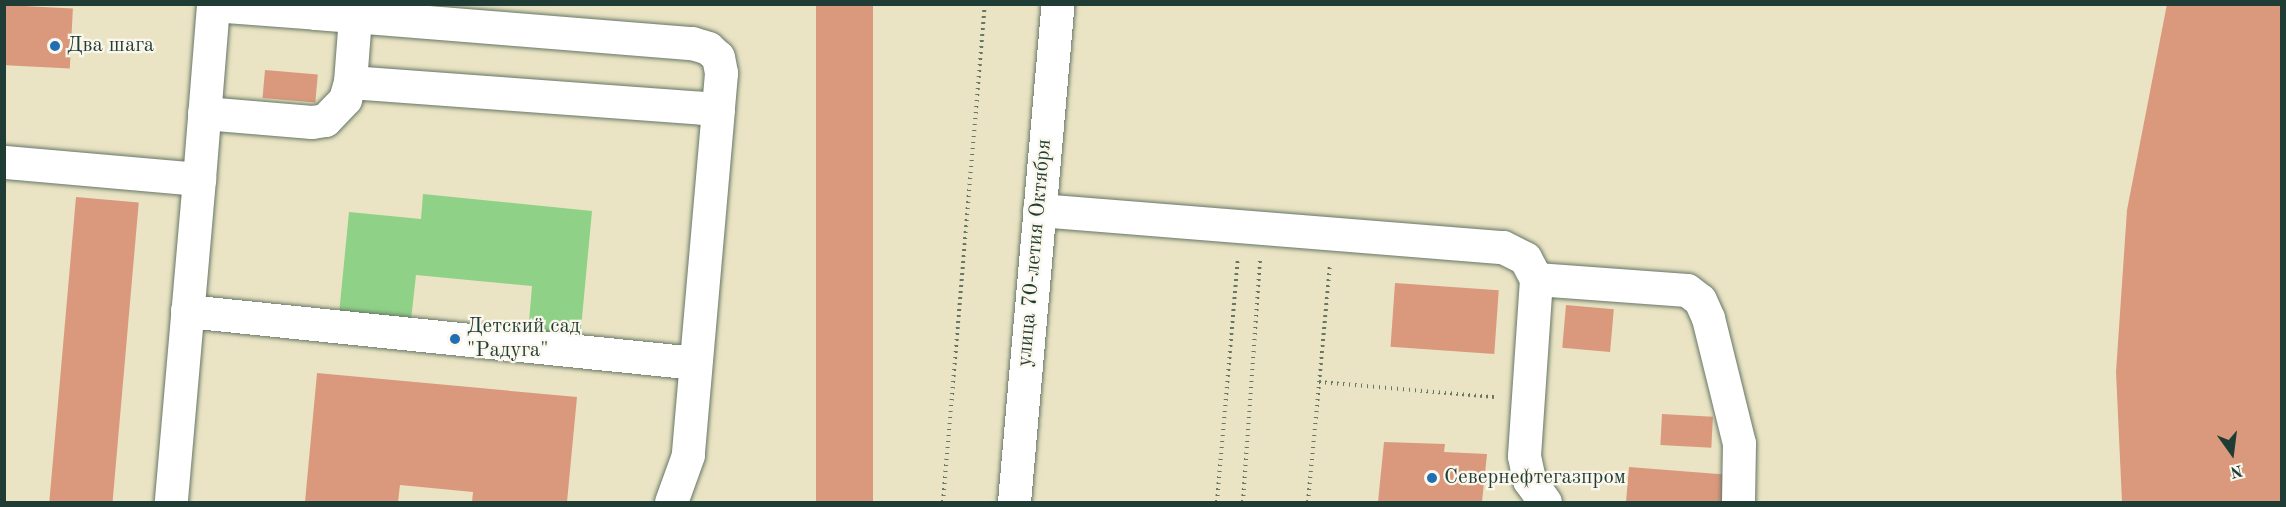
<!DOCTYPE html>
<meta charset="utf-8">
<style>
body{margin:0}
#map{position:relative;width:2286px;height:507px;overflow:hidden;background:#eae4c4;font-family:"Old Standard TT",serif}
div>[style]{position:absolute}
.green>*{inset:0;background:#90d188}
.building>*{inset:0;background:#da997c;transform-origin:0 0}
.path>*{height:4px;margin-top:-2px;transform-origin:0;background:repeating-linear-gradient(90deg,#676 0 1.5px,transparent 0 6px)}
.roads{filter:drop-shadow(0 0 2px #676) drop-shadow(0 0 2px #676)}
.minor>*{height:33px;margin:-16.5px;padding:0 16.5px;transform-origin:16.5px;border-radius:16.5px;background:#fff}
.major>*{height:33px;margin:-16.5px;padding:0 16.5px;transform-origin:16.5px;border-radius:16.5px;background:#fff}
.dots>*{width:16px;height:16px;translate:-50% -50%;box-sizing:border-box;border:3px solid #fbf7ec;border-radius:50%}
span{translate:-50% -50%;white-space:nowrap;text-align:center;line-height:1.15;-webkit-text-stroke:4.5px #fbf7ec;paint-order:stroke}
.poi-label{font-size:21px;color:#1f3d34}
.left{translate:0 -50%;text-align:left}
.street-label{font-size:21px;color:#1f3d34}
.frame{position:absolute;inset:0;border:6px solid #1f3d34;pointer-events:none}
.north{position:absolute;left:2202px;top:423px;width:60px;height:60px;-webkit-text-stroke:4px #fbf7ec;paint-order:stroke;rotate:166deg;font-size:16px;font-weight:700;line-height:24px;text-align:center;color:#1f3d34}
.north::after{content:'';display:block;margin:auto;width:21px;height:27px;background:#1f3d34;clip-path:polygon(50% 0,100% 100%,50% 72%,0 100%)}
</style>
<div id="map">
<div class="green">
<div style="clip-path:polygon(423px 194px,592px 211px,580px 339px,528px 334px,532px 286px,416px 275px,411px 320px,339px 314px,349px 212px,421px 219px)"></div>
</div>
<div class="building">
<div style="left:816px;top:4px;width:57px;height:500px"></div>
<div style="clip-path:polygon(2167px 4px,2282px 4px,2282px 502px,2122px 502px,2116px 372px,2127px 210px)"></div>
<div style="left:4px;top:5px;width:69px;height:60px;rotate:3deg"></div>
<div style="left:265px;top:70px;width:53px;height:28px;rotate:5deg"></div>
<div style="left:76px;top:197px;width:63px;height:306px;rotate:5deg"></div>
<div style="left:1395px;top:283px;width:104px;height:64px;rotate:4deg"></div>
<div style="left:1566px;top:305px;width:48px;height:43px;rotate:5deg"></div>
<div style="clip-path:polygon(317px 373px,577px 397px,567px 502px,472px 502px,473px 492px,400px 485px,398px 502px,305px 502px)"></div>
<div style="left:1662px;top:414px;width:51px;height:31px;rotate:3deg"></div>
<div style="clip-path:polygon(1384px 442px,1445px 444px,1444px 452px,1487px 454px,1482px 502px,1378px 502px)"></div>
<div style="clip-path:polygon(1629px 467px,1731px 475px,1728px 502px,1626px 502px)"></div>
</div>
<div class="path">
<div style="left:1319px;top:382px;width:177px;rotate:4.9deg"></div>
<div style="left:943px;top:502px;width:500px;rotate:-85.2deg"></div>
<div style="left:1217px;top:502px;width:245px;rotate:-85.1deg"></div>
<div style="left:1243px;top:502px;width:243px;rotate:-86deg"></div>
<div style="left:1308px;top:502px;width:239px;rotate:-84.7deg"></div>
</div>
<div class="roads">
<div class="minor">
<div style="left:213px;top:5px;width:103px;rotate:4.4deg"></div>
<div style="left:316px;top:13px;width:9px;rotate:-84deg"></div>
<div style="left:316px;top:13px;width:377px;rotate:4.6deg"></div>
<div style="left:692px;top:43px;width:17px;rotate:17deg"></div>
<div style="left:708px;top:48px;width:13px;rotate:42deg"></div>
<div style="left:718px;top:57px;width:16px;rotate:79deg"></div>
<div style="left:721px;top:73px;width:36px;rotate:95deg"></div>
<div style="left:718px;top:109px;width:347px;rotate:95deg"></div>
<div style="left:688px;top:455px;width:50px;rotate:109.9deg"></div>
<div style="left:355px;top:17px;width:65px;rotate:94.4deg"></div>
<div style="left:350px;top:82px;width:369px;rotate:4.2deg"></div>
<div style="left:204px;top:113px;width:108px;rotate:4.8deg"></div>
<div style="left:312px;top:122px;width:13px;rotate:-9deg"></div>
<div style="left:325px;top:120px;width:29px;rotate:-46deg"></div>
<div style="left:345px;top:99px;width:18px;rotate:-74deg"></div>
<div style="left:4px;top:162px;width:196px;rotate:5deg"></div>
<div style="left:199px;top:179px;width:324px;rotate:95deg"></div>
<div style="left:199px;top:179px;width:176px;rotate:-85.4deg"></div>
<div style="left:1039px;top:210px;width:465px;rotate:4.6deg"></div>
<div style="left:1503px;top:247px;width:25px;rotate:27deg"></div>
<div style="left:1525px;top:258px;width:24px;rotate:62deg"></div>
<div style="left:1536px;top:279px;width:151px;rotate:4.2deg"></div>
<div style="left:1687px;top:290px;width:16px;rotate:38deg"></div>
<div style="left:1700px;top:300px;width:20px;rotate:66deg"></div>
<div style="left:1708px;top:318px;width:129px;rotate:76.1deg"></div>
<div style="left:1739px;top:443px;width:59px;rotate:91deg"></div>
<div style="left:1536px;top:279px;width:177px;rotate:93.9deg"></div>
<div style="left:1524px;top:456px;width:25px;rotate:78deg"></div>
<div style="left:1529px;top:480px;width:27px;rotate:54deg"></div>
<div style="left:187px;top:311px;width:511px;rotate:5.84deg"></div>
</div>
<div class="major">
<div style="left:1014px;top:502px;width:500px;rotate:-85deg"></div>
</div>
</div>
<div class="dots">
<div style="left:55px;top:46px;background:#1f6fb2"></div>
<div style="left:455px;top:339px;background:#1f6fb2"></div>
<div style="left:1432px;top:478px;background:#1f6fb2"></div>
</div>
<div class="poi-label">
<span class="left" style="left:67px;top:46px">Два шага</span>
<span class="left" style="left:467px;top:339px">Детский сад<br>"Радуга"</span>
<span class="left" style="left:1444px;top:478px">Севернефтегазпром</span>
</div>
<div class="street-label">
<span style="left:1035px;top:253px;rotate:-85deg">улица 70-летия Октября</span>
</div>
<div class="frame"></div>
<div class="north">N</div>
</div>
